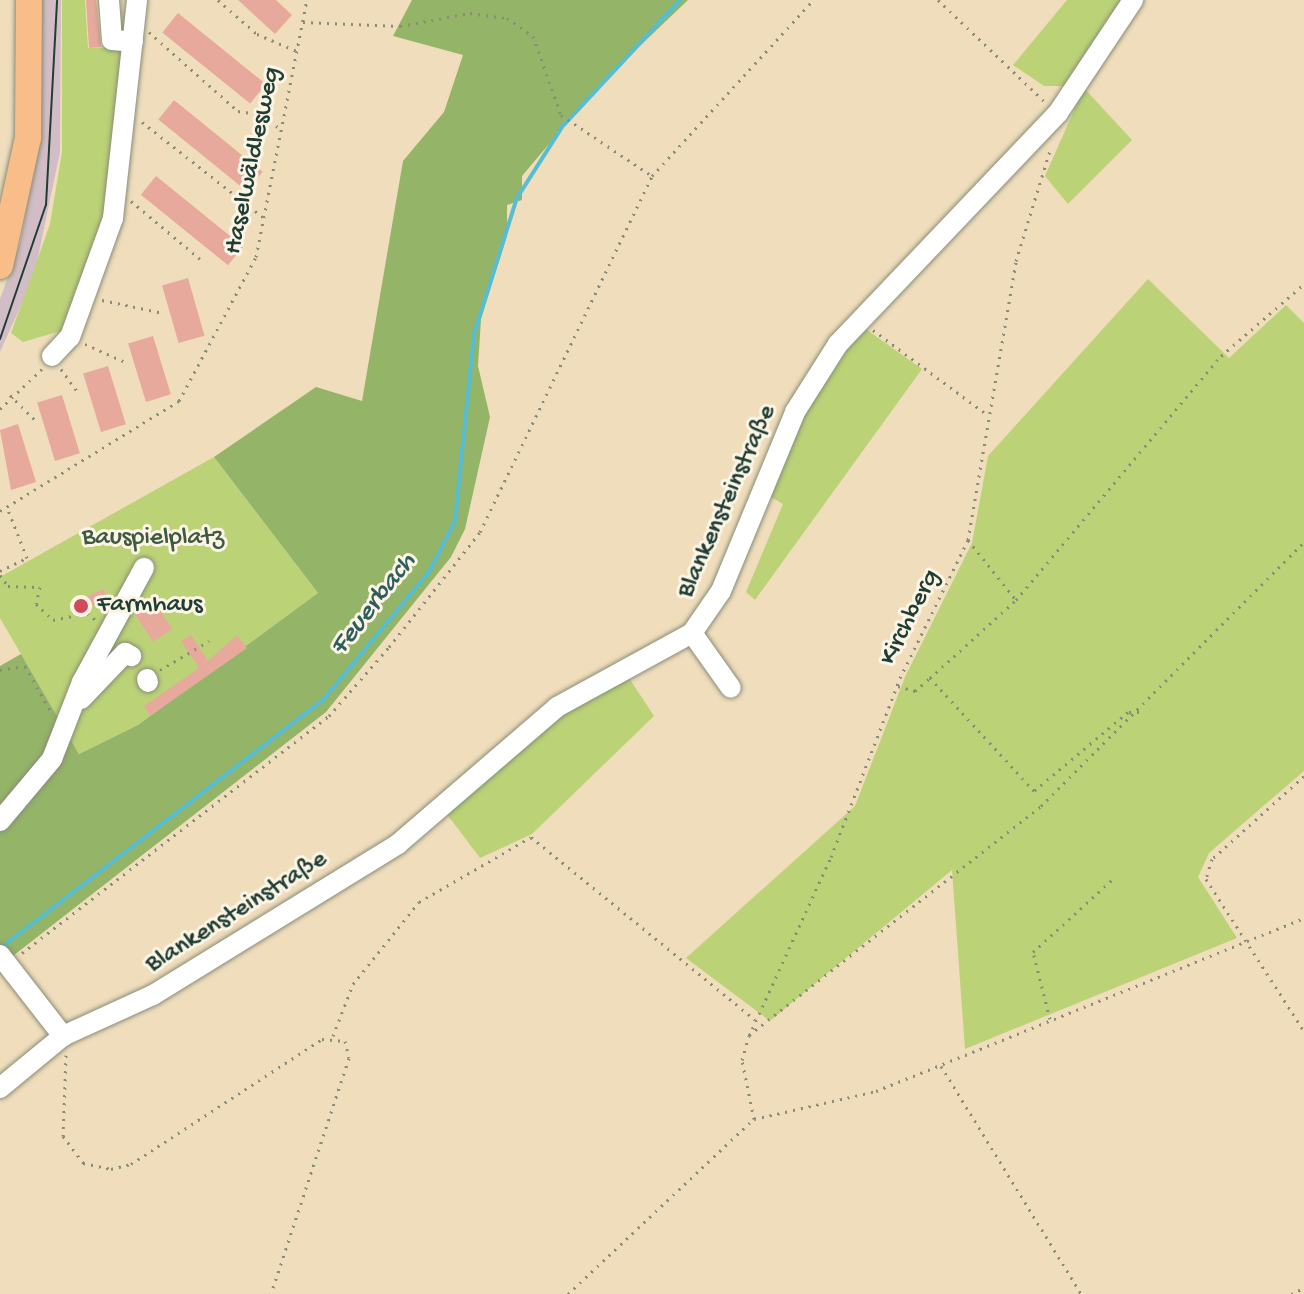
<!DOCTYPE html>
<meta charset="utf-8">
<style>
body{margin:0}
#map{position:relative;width:1304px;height:1294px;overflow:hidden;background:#f0ddbc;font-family:"Gochi Hand",sans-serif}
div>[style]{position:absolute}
.industrial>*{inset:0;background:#d2bdc6}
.green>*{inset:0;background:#bbd277}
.forest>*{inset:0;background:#94b468}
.stream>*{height:4px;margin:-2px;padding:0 2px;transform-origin:2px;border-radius:2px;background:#56bdd3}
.building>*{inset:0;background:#e7a99c;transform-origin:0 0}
.path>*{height:3px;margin-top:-1.5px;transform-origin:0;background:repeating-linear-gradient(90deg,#888d78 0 2px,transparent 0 8px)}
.roads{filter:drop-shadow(0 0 2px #888d78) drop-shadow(0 0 2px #888d78)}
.minor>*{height:20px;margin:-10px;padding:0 10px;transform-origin:10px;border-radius:10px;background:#fff}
.major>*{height:26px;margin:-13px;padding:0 13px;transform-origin:13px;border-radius:13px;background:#f8bd89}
.tram>*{height:2px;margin:-1px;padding:0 1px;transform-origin:1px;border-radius:1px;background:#1f3d34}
.dots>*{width:22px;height:22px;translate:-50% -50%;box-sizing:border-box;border:4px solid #fcf5e5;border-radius:50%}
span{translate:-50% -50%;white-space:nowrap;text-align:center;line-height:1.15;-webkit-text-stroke:6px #fcf5e5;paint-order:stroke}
.street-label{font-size:26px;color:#1f3d34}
.park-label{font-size:26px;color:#3e5b41}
.poi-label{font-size:26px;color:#1f3d34}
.left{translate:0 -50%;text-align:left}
.water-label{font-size:28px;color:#2d5d5c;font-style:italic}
</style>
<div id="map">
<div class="industrial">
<div style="clip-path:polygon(37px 0,61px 0,60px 152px,34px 276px,0 352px,0 299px,20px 244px,37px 151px)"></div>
</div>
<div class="green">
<div style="clip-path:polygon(62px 0,85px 0,88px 48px,122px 47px,114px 152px,103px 217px,64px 330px,23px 342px,11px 333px,50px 224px,62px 152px)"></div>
<div style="clip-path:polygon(1067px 0,1125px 0,1064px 86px,1044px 86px,1013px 65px)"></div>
<div style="clip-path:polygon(1084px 88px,1132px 140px,1068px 204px,1045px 176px)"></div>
<div style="clip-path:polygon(1148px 279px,1229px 358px,1286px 305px,1304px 323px,1304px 771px,1209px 853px,1198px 877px,1237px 938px,965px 1049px,952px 870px,770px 1021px,686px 958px,855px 806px,905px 677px,972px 543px,988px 456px)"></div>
<div style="clip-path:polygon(863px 327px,922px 369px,755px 600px,746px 592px,783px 504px,769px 496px,804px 415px)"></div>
<div style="clip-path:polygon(214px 457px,318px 593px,138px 725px,79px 754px,0 618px,0 577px)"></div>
<div style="clip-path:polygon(629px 678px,654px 716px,532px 834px,480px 858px,443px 809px,564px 712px)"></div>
</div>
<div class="forest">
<div style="clip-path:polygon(412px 0,688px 0,598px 86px,522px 176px,522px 200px,507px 205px,507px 236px,481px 319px,478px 366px,490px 417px,465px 529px,451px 557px,326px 712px,0 966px,0 666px,21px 654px,79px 754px,138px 725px,318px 593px,214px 457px,316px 387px,362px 401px,403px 161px,444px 112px,463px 55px,393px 36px)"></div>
</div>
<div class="stream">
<div style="left:2px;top:947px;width:405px;rotate:-37.6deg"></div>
<div style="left:323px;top:700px;width:166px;rotate:-50.4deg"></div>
<div style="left:429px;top:572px;width:57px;rotate:-63deg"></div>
<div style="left:455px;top:521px;width:188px;rotate:-84.2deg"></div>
<div style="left:474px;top:334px;width:143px;rotate:-72.5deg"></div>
<div style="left:517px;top:198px;width:84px;rotate:-57.6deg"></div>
<div style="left:562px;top:127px;width:173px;rotate:-47.1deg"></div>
</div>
<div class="building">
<div style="clip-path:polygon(86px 0,96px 0,101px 47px,89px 48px)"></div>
<div style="clip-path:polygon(238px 0,276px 0,292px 15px,275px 34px)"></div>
<div style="left:178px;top:13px;width:113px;height:25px;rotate:39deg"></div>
<div style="left:174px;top:100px;width:114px;height:25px;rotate:39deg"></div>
<div style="left:156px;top:176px;width:112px;height:24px;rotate:39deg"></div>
<div style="left:188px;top:278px;width:60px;height:27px;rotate:74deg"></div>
<div style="left:153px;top:336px;width:61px;height:26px;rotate:73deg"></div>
<div style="left:108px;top:366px;width:61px;height:26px;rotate:73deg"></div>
<div style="left:62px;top:395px;width:61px;height:26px;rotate:73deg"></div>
<div style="clip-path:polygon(18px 424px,36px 482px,11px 490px,0 430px)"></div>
<div style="left:104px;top:589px;width:11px;height:34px;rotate:68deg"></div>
<div style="left:152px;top:598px;width:37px;height:23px;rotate:57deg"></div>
<div style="clip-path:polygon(191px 635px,208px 661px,237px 635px,247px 648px,150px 716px,144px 706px,199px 668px,181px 641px)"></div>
</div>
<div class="path">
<div style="left:218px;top:0;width:52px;rotate:41.1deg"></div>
<div style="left:257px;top:34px;width:43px;rotate:23deg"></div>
<div style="left:938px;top:0;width:148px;rotate:43.6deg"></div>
<div style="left:303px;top:22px;width:97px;rotate:2.4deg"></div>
<div style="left:400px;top:26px;width:71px;rotate:-10.5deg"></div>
<div style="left:470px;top:13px;width:37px;rotate:8deg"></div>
<div style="left:507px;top:18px;width:32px;rotate:35deg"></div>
<div style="left:533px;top:36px;width:84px;rotate:70.5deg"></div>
<div style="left:561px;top:115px;width:110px;rotate:33.8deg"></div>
<div style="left:149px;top:32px;width:119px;rotate:41.6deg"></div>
<div style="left:238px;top:111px;width:26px;rotate:9deg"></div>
<div style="left:264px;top:115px;width:23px;rotate:41deg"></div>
<div style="left:142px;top:122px;width:155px;rotate:38.2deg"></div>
<div style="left:131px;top:201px;width:90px;rotate:40deg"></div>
<div style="left:102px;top:300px;width:62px;rotate:12deg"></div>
<div style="left:873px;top:330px;width:141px;rotate:36.6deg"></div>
<div style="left:85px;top:344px;width:42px;rotate:24.1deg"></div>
<div style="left:61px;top:369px;width:27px;rotate:54deg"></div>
<div style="left:10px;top:395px;width:35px;rotate:45deg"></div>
<div style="left:0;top:409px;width:58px;rotate:-43.6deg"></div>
<div style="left:0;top:511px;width:210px;rotate:-31.6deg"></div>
<div style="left:179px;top:401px;width:163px;rotate:-61.9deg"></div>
<div style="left:256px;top:257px;width:262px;rotate:-78.8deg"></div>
<div style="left:968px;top:540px;width:77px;rotate:51.3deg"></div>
<div style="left:0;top:571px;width:30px;rotate:-26deg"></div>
<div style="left:27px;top:558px;width:55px;rotate:-111.4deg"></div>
<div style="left:0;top:575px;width:14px;rotate:54deg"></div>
<div style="left:8px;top:586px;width:32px;rotate:2deg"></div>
<div style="left:40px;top:587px;width:17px;rotate:103deg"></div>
<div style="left:36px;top:604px;width:23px;rotate:43deg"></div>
<div style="left:53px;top:620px;width:35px;rotate:-12deg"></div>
<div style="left:87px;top:613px;width:13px;rotate:39deg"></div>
<div style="left:0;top:670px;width:25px;rotate:-9deg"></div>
<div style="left:25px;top:666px;width:53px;rotate:60.5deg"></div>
<div style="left:160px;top:670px;width:57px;rotate:-30.6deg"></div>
<div style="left:898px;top:686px;width:18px;rotate:16deg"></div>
<div style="left:915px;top:691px;width:20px;rotate:-41deg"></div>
<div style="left:1139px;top:712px;width:11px;rotate:180deg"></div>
<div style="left:1128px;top:712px;width:123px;rotate:140deg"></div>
<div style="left:1034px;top:791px;width:154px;rotate:-132.6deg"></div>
<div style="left:930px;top:678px;width:116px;rotate:-42.2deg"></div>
<div style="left:1016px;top:600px;width:319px;rotate:-50deg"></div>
<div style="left:1221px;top:356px;width:110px;rotate:-40.9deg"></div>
<div style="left:1304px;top:776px;width:124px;rotate:137.9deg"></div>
<div style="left:1212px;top:859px;width:21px;rotate:107deg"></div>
<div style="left:1206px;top:879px;width:181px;rotate:57.2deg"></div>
<div style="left:22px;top:953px;width:388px;rotate:-37.7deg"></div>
<div style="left:329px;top:716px;width:91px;rotate:-49deg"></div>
<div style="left:389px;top:647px;width:147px;rotate:-51.6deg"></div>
<div style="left:480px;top:532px;width:395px;rotate:-64.2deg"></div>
<div style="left:652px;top:176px;width:239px;rotate:-47.5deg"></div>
<div style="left:1050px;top:1019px;width:69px;rotate:-104.2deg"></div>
<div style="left:1033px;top:952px;width:110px;rotate:-42.4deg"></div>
<div style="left:749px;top:1035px;width:371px;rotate:-38.1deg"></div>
<div style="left:1041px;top:806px;width:373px;rotate:-45.1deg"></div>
<div style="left:333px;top:1036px;width:56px;rotate:-69deg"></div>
<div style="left:353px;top:984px;width:105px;rotate:-51.2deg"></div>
<div style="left:419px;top:902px;width:129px;rotate:-30.1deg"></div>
<div style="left:531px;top:837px;width:289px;rotate:39.2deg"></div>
<div style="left:66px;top:1055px;width:81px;rotate:92.1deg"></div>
<div style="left:63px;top:1136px;width:34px;rotate:53deg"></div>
<div style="left:83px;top:1163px;width:29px;rotate:12deg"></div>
<div style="left:111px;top:1169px;width:21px;rotate:-14deg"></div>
<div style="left:131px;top:1164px;width:228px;rotate:-33.2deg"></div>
<div style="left:322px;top:1039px;width:23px;rotate:5deg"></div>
<div style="left:345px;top:1041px;width:17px;rotate:77deg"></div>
<div style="left:349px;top:1058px;width:249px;rotate:108.3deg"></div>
<div style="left:941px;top:1066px;width:268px;rotate:58.4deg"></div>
<div style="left:754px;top:1119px;width:60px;rotate:-101.5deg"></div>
<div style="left:742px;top:1060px;width:25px;rotate:-74deg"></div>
<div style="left:749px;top:1036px;width:197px;rotate:-65.4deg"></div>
<div style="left:831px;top:857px;width:192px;rotate:-68.9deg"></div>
<div style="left:900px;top:678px;width:154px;rotate:-63.8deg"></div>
<div style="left:968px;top:540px;width:283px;rotate:-80.2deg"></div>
<div style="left:1016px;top:261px;width:119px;rotate:-72.9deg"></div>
<div style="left:568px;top:1294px;width:255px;rotate:-43.3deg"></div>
<div style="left:754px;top:1119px;width:125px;rotate:-12.9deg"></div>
<div style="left:876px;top:1091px;width:462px;rotate:-22deg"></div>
<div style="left:1291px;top:1294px;width:14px;rotate:-25deg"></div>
</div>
<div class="roads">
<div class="minor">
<div style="left:109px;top:0;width:40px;rotate:85.7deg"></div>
<div style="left:112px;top:40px;width:21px;rotate:5deg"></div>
<div style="left:52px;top:356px;width:26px;rotate:-47deg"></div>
<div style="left:70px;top:337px;width:127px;rotate:-70.1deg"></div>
<div style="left:113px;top:218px;width:219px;rotate:-83.7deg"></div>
<div style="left:692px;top:633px;width:67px;rotate:54.7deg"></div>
<div style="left:147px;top:679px;width:3px;rotate:72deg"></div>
<div style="left:81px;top:699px;width:64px;rotate:-46.3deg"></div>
<div style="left:125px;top:653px;width:7px;rotate:27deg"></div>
<div style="left:0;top:821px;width:81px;rotate:-50deg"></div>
<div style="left:52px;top:759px;width:83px;rotate:-68.7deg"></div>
<div style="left:82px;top:682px;width:130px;rotate:-61.5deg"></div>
<div style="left:0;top:955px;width:103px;rotate:52.1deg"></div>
<div style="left:0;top:1088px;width:82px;rotate:-39.5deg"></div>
<div style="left:63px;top:1036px;width:99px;rotate:-24.5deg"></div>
<div style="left:153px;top:995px;width:288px;rotate:-31.6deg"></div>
<div style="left:398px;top:844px;width:210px;rotate:-40.7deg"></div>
<div style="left:557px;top:707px;width:154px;rotate:-28.7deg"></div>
<div style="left:692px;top:633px;width:51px;rotate:-55.4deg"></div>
<div style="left:721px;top:591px;width:194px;rotate:-67.5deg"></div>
<div style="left:795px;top:412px;width:80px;rotate:-57.7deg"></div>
<div style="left:838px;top:344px;width:319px;rotate:-46.4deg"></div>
<div style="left:1058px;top:113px;width:136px;rotate:-56.4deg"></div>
</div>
<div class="major">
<div style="left:0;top:266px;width:131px;rotate:-77.7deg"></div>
<div style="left:28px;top:138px;width:138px;rotate:-89.6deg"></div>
</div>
</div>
<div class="tram">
<div style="left:0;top:339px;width:142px;rotate:-71.1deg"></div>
<div style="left:46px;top:205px;width:205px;rotate:-86.9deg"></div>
</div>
<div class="dots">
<div style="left:81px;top:606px;background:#d1495b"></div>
</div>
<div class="street-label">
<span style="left:254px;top:161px;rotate:-78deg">Haselwäldlesweg</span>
<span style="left:728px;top:502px;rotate:-66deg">Blankensteinstraße</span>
<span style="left:911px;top:618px;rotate:-63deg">Kirchberg</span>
<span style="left:237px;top:913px;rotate:-32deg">Blankensteinstraße</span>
</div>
<div class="park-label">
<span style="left:153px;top:539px">Bauspielplatz</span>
</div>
<div class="poi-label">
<span class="left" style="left:97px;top:606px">Farmhaus</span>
</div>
<div class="water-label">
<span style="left:374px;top:605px;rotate:-52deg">Feuerbach</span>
</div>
</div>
